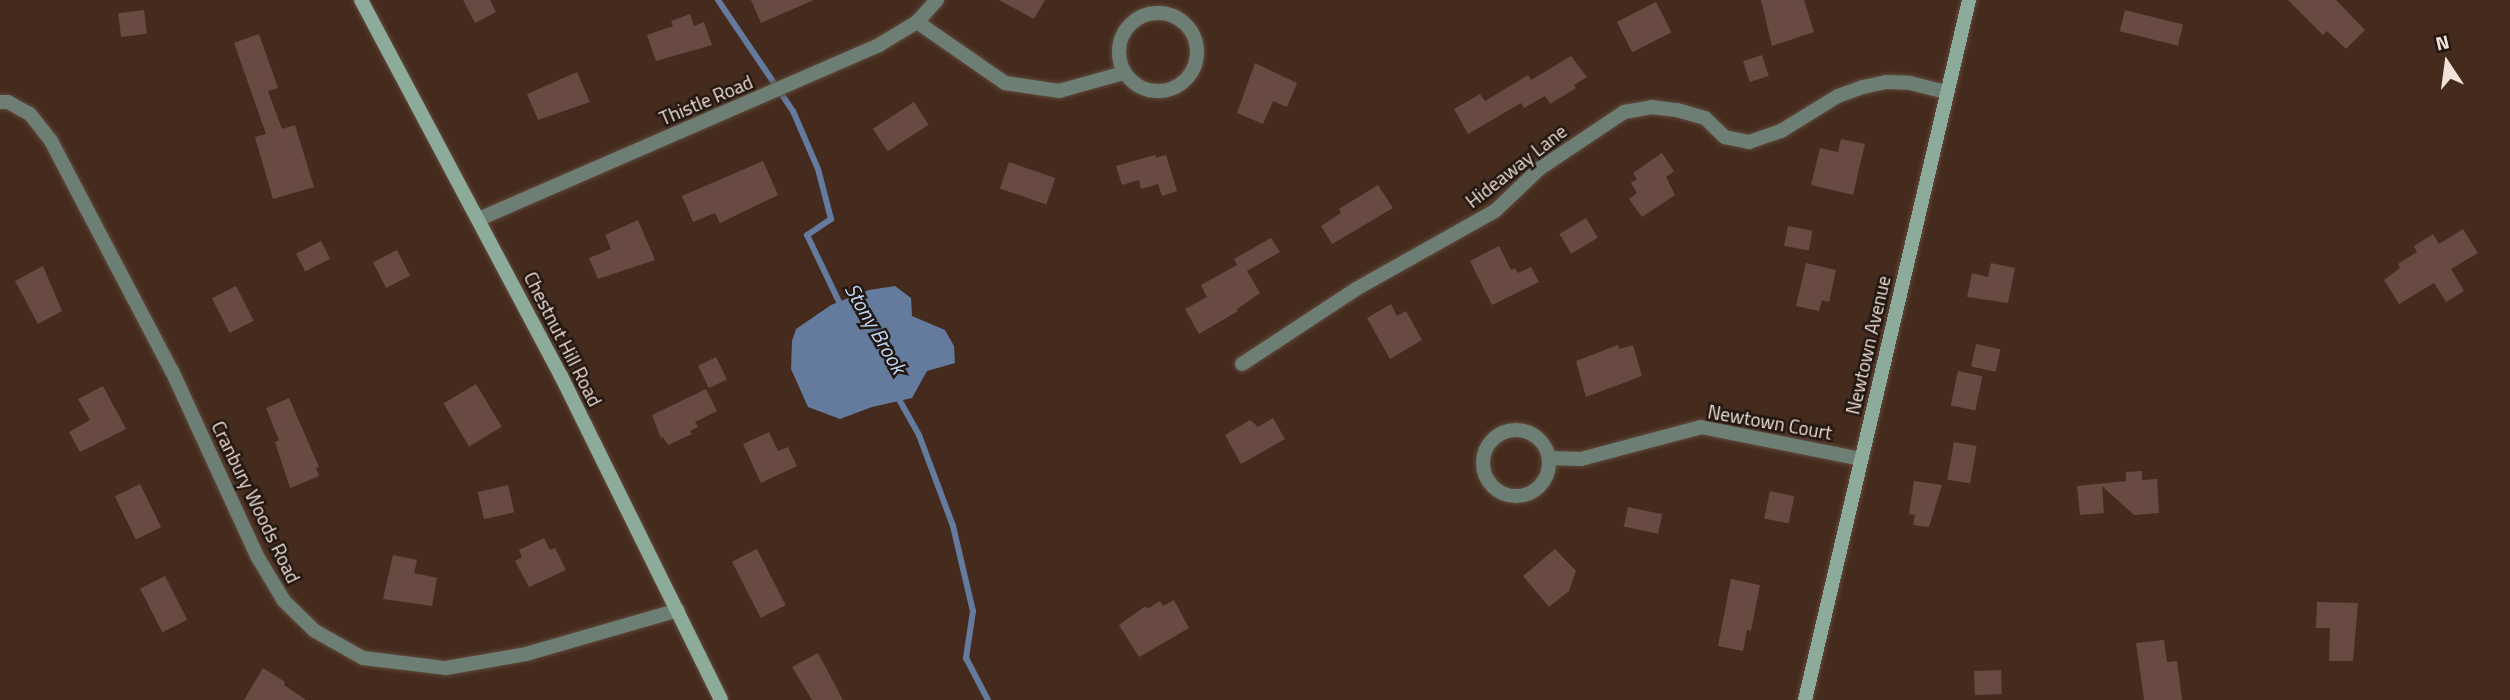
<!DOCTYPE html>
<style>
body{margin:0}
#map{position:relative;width:2510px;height:700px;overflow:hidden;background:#442b1d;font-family:"Titillium Web",sans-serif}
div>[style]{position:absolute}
.water>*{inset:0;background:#647b9d}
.stream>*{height:6px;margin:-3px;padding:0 3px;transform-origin:3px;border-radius:3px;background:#647b9d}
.building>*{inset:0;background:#694a43;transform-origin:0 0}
.roads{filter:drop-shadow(0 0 2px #60483b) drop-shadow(0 0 2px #60483b)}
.street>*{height:14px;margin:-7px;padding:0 7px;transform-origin:7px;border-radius:7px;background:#6d7f75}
.street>.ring{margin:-7px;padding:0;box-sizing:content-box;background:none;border:14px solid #6d7f75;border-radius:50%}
.secondary>*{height:14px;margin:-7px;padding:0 7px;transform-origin:7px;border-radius:7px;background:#8dab9a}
span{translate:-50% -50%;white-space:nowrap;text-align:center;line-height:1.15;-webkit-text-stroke:5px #221711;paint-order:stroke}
.street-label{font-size:19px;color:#f3e2d9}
.water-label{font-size:21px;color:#c2d9fc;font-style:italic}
.north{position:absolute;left:2412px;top:28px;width:70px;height:70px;-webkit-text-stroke:5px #221711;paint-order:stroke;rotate:347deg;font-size:19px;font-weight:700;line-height:28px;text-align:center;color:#f3e2d9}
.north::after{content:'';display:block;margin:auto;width:24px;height:32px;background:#f3e2d9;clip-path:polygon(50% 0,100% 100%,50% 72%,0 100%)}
</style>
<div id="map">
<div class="water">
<div style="clip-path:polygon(895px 286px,911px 298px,912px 316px,945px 330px,954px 346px,955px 363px,927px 371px,912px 398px,872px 407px,840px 419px,808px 407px,791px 369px,792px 341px,796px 329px,831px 305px,869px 290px)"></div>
</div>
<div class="stream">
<div style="left:718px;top:0;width:134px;rotate:56deg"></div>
<div style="left:793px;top:111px;width:63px;rotate:66.7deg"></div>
<div style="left:818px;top:169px;width:52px;rotate:75.4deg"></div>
<div style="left:831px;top:219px;width:29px;rotate:146deg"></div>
<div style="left:807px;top:235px;width:81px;rotate:64.4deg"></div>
<div style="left:896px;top:394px;width:47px;rotate:60.7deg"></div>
<div style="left:919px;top:435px;width:97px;rotate:69.5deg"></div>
<div style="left:953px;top:526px;width:87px;rotate:76.8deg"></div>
<div style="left:973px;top:611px;width:48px;rotate:98.5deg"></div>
<div style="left:966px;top:658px;width:47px;rotate:62.4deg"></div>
</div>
<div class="building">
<div style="clip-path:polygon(463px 0,490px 0,496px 12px,475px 23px)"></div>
<div style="clip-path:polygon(751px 0,814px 0,761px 23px)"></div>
<div style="clip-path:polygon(999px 0,1045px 0,1034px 19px)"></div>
<div style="clip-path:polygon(1761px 0,1804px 0,1814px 32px,1772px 46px)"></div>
<div style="clip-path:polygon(2288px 0,2336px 0,2365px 30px,2346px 49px,2327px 31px,2323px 35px)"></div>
<div style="left:1656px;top:2px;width:34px;height:44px;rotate:63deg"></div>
<div style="left:144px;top:10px;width:24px;height:26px;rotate:83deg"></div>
<div style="left:2125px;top:10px;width:60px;height:22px;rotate:14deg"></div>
<div style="clip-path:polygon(690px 14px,694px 26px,704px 22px,712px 45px,656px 61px,647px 35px,673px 26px,671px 21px)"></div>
<div style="clip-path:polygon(259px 34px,278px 88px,268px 91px,282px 129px,295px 125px,314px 187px,273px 199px,255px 137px,266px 134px,234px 43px)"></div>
<div style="left:1762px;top:55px;width:22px;height:20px;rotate:72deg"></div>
<div style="clip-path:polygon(1571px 56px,1587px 77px,1574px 85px,1576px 88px,1550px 104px,1545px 96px,1524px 108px,1521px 103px,1468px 134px,1454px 109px,1480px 94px,1485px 101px,1528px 75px,1531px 80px)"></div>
<div style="clip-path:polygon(1255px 63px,1297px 83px,1287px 107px,1273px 101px,1263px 124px,1237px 113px)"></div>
<div style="clip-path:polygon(577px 72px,590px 102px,538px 120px,527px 94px)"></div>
<div style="left:914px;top:102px;width:27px;height:49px;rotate:57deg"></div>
<div style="clip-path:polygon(1841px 139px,1865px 144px,1853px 195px,1811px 185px,1820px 148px,1838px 152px)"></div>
<div style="clip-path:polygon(1662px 153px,1674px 171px,1666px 177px,1675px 195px,1642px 217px,1629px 199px,1637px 193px,1631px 183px,1637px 179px,1633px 173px)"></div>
<div style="clip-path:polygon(1155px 155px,1156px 158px,1166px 155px,1177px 191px,1162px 196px,1158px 184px,1141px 189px,1139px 180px,1122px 185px,1116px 166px)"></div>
<div style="clip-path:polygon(763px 161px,778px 195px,720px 223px,715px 213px,693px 222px,682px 196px)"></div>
<div style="left:1009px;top:162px;width:49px;height:28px;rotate:19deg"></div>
<div style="clip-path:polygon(1378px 185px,1393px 208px,1332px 244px,1321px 226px,1341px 213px,1339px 209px)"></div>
<div style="left:1586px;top:218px;width:23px;height:31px;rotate:59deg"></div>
<div style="clip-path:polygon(638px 220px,655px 260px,598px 279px,589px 258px,611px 249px,605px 235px)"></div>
<div style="left:1788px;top:226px;width:25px;height:20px;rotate:11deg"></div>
<div style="clip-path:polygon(2463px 229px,2478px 253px,2451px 269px,2464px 291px,2446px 302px,2434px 283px,2399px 304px,2384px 280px,2400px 268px,2398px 264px,2417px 252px,2414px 246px,2433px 234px,2439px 244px)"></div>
<div style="clip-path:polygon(1271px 238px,1280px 252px,1247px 271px,1260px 293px,1237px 309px,1238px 311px,1199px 334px,1185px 309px,1207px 297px,1201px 285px,1237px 265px,1234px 259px)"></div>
<div style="left:321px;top:241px;width:20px;height:28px;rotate:63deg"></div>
<div style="clip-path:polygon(1499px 246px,1511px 270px,1515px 268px,1518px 273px,1531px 267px,1539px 282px,1492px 305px,1470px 261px)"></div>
<div style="left:397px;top:250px;width:29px;height:27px;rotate:63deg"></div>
<div style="clip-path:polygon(1806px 263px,1836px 270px,1829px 302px,1822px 300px,1819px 311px,1796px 306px)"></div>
<div style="clip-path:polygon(1991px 263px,2015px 268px,2008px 303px,1967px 297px,1972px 273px,1988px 277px)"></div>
<div style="clip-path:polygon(43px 266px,62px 311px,38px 324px,15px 281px)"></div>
<div style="left:236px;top:286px;width:39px;height:27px;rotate:63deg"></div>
<div style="clip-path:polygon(1391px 304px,1397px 316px,1406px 311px,1422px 340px,1390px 359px,1367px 318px)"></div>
<div style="left:1976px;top:344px;width:25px;height:23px;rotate:12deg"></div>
<div style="clip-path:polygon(1618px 345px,1619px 349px,1633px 345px,1642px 376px,1586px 397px,1576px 361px)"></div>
<div style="left:716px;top:357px;width:25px;height:20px;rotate:64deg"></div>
<div style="left:1958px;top:371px;width:25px;height:35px;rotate:12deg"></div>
<div style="left:476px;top:384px;width:50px;height:38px;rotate:59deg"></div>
<div style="clip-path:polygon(103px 386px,126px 429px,80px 452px,69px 432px,90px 420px,78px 399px)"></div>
<div style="clip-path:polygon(706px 389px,717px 411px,695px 422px,698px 427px,690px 431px,692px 434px,668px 445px,663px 437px,661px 438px,652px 415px)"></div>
<div style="clip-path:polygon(289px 398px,319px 467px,316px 468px,319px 476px,290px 488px,275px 442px,279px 440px,266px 408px)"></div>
<div style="clip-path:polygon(1273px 418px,1285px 439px,1241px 464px,1225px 435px,1250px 420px,1258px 427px)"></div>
<div style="clip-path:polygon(769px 432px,778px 451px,788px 447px,797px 466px,761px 483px,743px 444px)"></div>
<div style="left:1954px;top:442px;width:23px;height:38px;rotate:10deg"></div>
<div style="clip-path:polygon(2142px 471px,2142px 480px,2157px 479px,2159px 513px,2134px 515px,2102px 486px,2104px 513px,2080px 515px,2077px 486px,2126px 481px,2126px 472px)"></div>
<div style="clip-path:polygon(1914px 481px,1942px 485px,1929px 527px,1913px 525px,1915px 515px,1909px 514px)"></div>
<div style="left:140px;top:484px;width:48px;height:28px;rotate:64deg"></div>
<div style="left:508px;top:485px;width:28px;height:31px;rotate:77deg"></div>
<div style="left:1770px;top:491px;width:25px;height:28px;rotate:12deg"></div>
<div style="left:1628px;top:507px;width:35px;height:20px;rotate:12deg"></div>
<div style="clip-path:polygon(544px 538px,550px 550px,555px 548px,566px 570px,529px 587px,515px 561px,522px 557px,519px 550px)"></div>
<div style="left:757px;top:549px;width:63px;height:28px;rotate:63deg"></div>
<div style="clip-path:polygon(1555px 549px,1576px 571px,1569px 591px,1549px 607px,1523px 576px)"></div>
<div style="clip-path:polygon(393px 555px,417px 560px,414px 573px,437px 578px,432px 606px,383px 599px)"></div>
<div style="left:165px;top:576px;width:49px;height:28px;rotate:63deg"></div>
<div style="clip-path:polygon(1731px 579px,1760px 585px,1751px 631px,1747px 630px,1743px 651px,1718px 646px)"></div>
<div style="clip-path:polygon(1174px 600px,1189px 628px,1139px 657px,1119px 625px,1144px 607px,1149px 608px,1160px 601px,1163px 606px)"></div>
<div style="clip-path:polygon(2317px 602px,2358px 603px,2353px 661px,2329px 661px,2330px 628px,2316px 628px)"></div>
<div style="clip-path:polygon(2164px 640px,2167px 662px,2177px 661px,2182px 700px,2144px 700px,2136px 643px)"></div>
<div style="clip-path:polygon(818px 653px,843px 700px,812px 700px,792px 667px)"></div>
<div style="clip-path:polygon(263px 668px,285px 682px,284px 685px,306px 700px,244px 700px)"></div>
<div style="left:2001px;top:670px;width:24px;height:27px;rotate:88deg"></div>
</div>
<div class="roads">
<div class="street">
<div class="ring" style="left:1119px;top:13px;width:64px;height:64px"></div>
<div style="left:917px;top:22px;width:107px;rotate:34.7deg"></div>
<div style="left:1005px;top:83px;width:55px;rotate:8.4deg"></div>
<div style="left:1059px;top:91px;width:67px;rotate:-15.5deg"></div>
<div style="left:0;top:102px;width:8px"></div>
<div style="left:8px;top:102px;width:25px;rotate:29deg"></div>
<div style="left:30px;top:114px;width:34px;rotate:52deg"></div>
<div style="left:51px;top:141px;width:260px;rotate:62.3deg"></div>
<div style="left:172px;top:371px;width:204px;rotate:65.3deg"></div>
<div style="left:257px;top:556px;width:52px;rotate:59deg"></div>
<div style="left:284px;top:601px;width:43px;rotate:44.1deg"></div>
<div style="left:315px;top:631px;width:55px;rotate:29.4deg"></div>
<div style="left:363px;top:658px;width:84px;rotate:6.9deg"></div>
<div style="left:446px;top:668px;width:81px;rotate:-9.9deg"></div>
<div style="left:526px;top:654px;width:158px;rotate:-16.1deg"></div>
<div style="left:479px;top:219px;width:436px;rotate:-23.5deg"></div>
<div style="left:879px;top:45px;width:44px;rotate:-31.2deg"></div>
<div style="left:917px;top:22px;width:30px;rotate:-48deg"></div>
<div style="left:1242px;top:364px;width:136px;rotate:-33.3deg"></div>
<div style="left:1356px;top:289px;width:159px;rotate:-29.3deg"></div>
<div style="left:1495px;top:211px;width:61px;rotate:-43.7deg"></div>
<div style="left:1539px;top:169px;width:102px;rotate:-33.8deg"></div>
<div style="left:1624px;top:112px;width:27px;rotate:-10deg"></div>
<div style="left:1651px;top:107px;width:26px;rotate:7deg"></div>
<div style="left:1677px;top:110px;width:29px;rotate:16deg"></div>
<div style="left:1705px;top:118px;width:28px;rotate:44deg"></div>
<div style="left:1725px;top:137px;width:25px;rotate:12deg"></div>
<div style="left:1749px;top:142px;width:34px;rotate:-19deg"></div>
<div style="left:1781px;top:131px;width:67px;rotate:-31.6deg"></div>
<div style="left:1838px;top:96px;width:27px;rotate:-20deg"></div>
<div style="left:1863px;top:87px;width:24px;rotate:-12deg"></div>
<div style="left:1886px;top:82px;width:24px;rotate:2deg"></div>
<div style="left:1910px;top:83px;width:38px;rotate:14deg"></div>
<div class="ring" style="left:1483px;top:430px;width:52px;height:52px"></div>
<div style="left:1549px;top:458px;width:32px;rotate:2deg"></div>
<div style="left:1581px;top:459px;width:124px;rotate:-14.9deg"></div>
<div style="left:1701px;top:427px;width:163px;rotate:11.3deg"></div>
</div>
<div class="secondary">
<div style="left:361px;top:0;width:426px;rotate:62deg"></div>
<div style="left:561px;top:376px;width:361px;rotate:63.7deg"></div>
<div style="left:1805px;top:700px;width:719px;rotate:-76.81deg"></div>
</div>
</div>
<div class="street-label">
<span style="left:706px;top:100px;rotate:-23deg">Thistle Road</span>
<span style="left:1516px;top:166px;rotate:-38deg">Hideaway Lane</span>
<span style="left:563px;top:339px;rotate:63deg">Chestnut Hill Road</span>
<span style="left:1868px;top:345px;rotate:-77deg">Newtown Avenue</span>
<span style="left:1770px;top:422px;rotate:10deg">Newtown Court</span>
<span style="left:256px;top:502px;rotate:64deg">Cranbury Woods Road</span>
</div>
<div class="water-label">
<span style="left:876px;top:328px;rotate:60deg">Stony Brook</span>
</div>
<div class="north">N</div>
</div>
